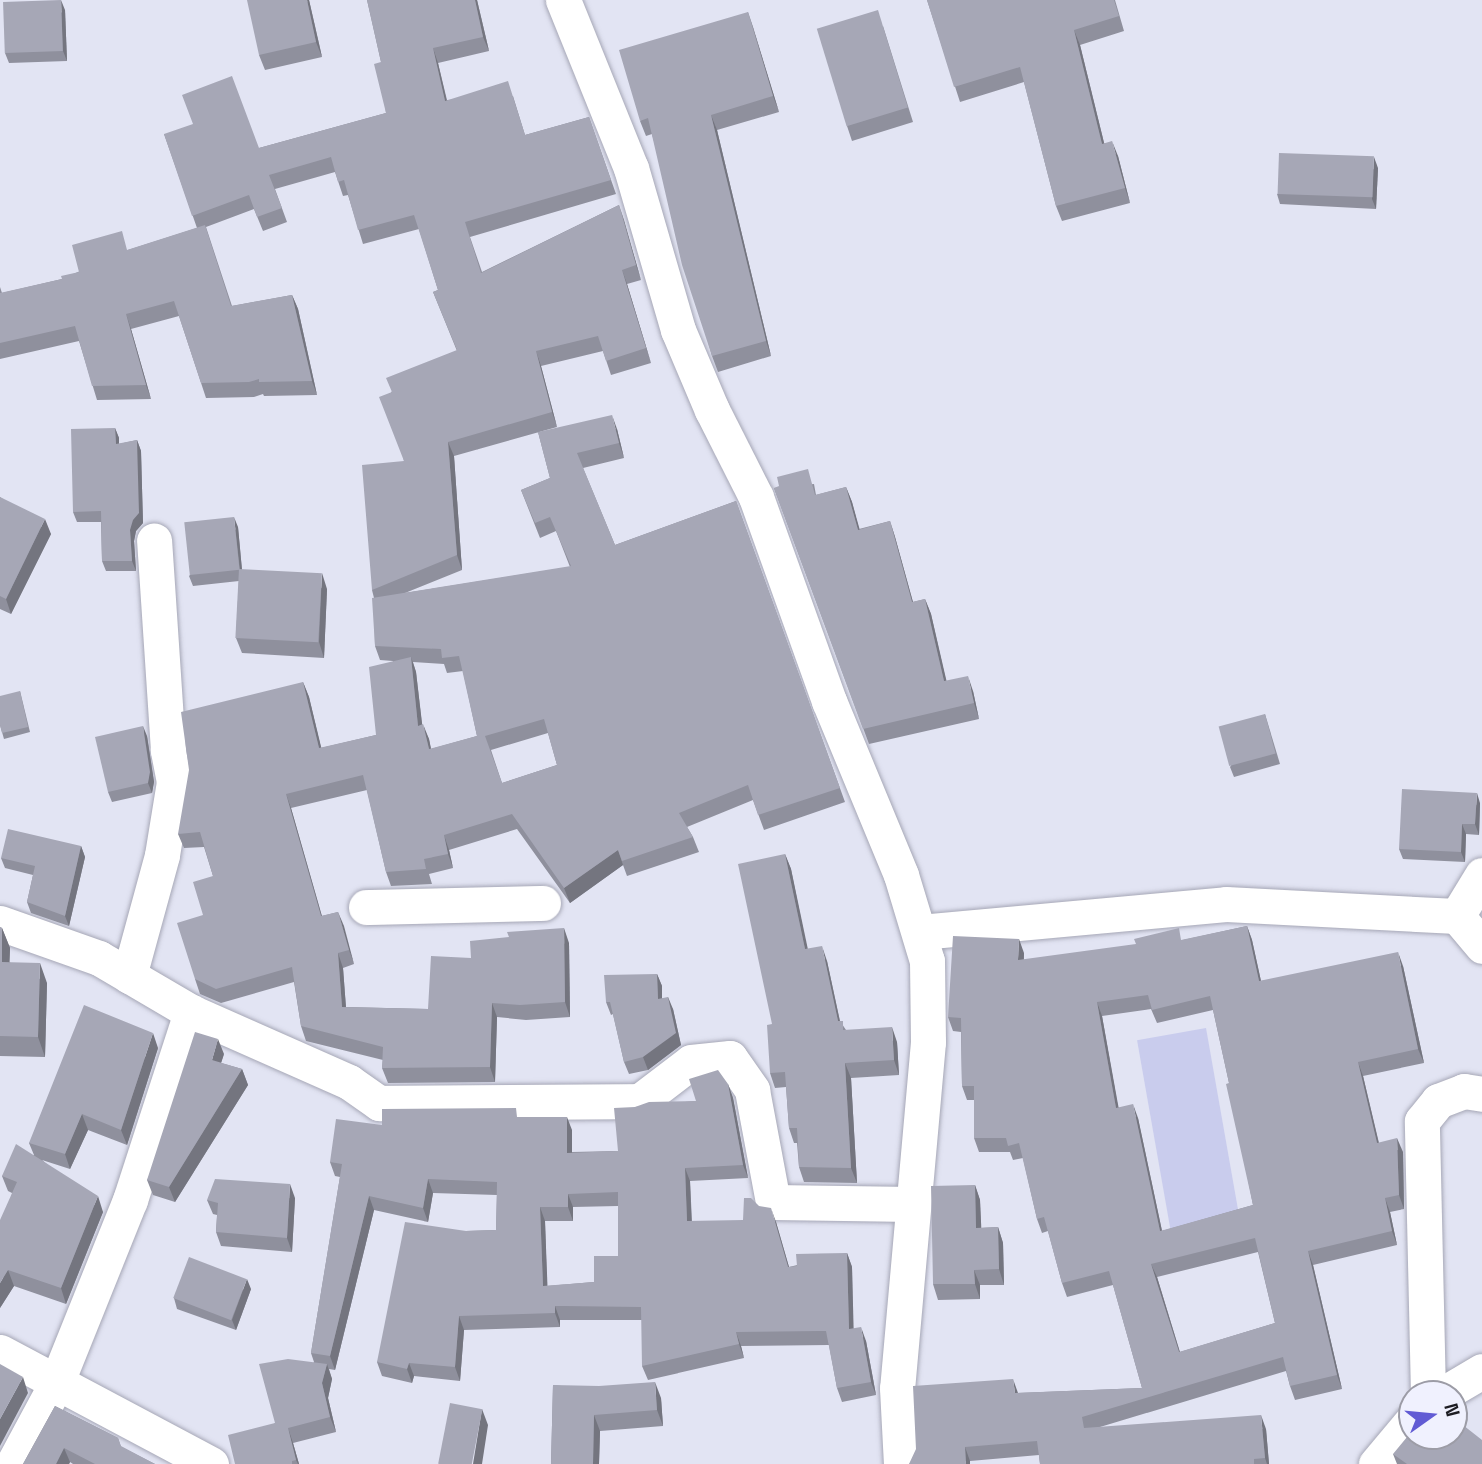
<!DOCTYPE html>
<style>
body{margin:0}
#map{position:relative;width:1482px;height:1464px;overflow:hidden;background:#e2e4f3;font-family:"Space Grotesk",sans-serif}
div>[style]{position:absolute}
.green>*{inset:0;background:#c9cced;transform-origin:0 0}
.roads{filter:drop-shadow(0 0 2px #a6a7b6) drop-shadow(0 0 2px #a6a7b6)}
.street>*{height:35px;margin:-17.5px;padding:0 17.5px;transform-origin:17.5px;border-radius:17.5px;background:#fff}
.wall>*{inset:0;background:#8f909d}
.shaded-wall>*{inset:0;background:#74757f}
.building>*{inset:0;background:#a6a7b6;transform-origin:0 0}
span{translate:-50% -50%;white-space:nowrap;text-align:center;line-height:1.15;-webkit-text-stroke:5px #f0f1fe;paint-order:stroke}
.north{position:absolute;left:1398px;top:1380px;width:70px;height:70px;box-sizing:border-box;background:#f0f1fe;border:2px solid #9c9ca6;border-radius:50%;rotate:75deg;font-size:19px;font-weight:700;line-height:28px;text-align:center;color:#1d1d23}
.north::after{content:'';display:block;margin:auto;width:24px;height:32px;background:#615bd4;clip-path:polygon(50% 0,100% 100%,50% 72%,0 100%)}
</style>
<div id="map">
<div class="green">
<div style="left:1206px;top:1028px;width:194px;height:70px;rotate:80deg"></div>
</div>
<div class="roads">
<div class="street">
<div style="left:563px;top:0;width:181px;rotate:68deg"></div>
<div style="left:631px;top:168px;width:169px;rotate:73.8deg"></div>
<div style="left:678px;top:330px;width:87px;rotate:67deg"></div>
<div style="left:712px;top:410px;width:97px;rotate:63.2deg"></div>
<div style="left:756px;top:497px;width:217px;rotate:70.3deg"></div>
<div style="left:829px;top:701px;width:188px;rotate:67.5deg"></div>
<div style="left:901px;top:875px;width:90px;rotate:73.2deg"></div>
<div style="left:927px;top:961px;width:81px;rotate:89.3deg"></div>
<div style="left:928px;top:1042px;width:347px;rotate:95.1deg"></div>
<div style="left:897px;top:1388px;width:76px;rotate:87deg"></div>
<div style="left:366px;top:907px;width:177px;rotate:-1.3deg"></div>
<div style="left:1457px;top:916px;width:48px;rotate:-58.6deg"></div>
<div style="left:0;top:923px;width:105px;rotate:19.5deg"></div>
<div style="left:99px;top:958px;width:107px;rotate:30.4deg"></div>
<div style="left:191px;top:1012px;width:173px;rotate:23.9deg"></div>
<div style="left:349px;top:1082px;width:37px;rotate:35deg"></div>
<div style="left:379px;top:1103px;width:261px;rotate:-0.4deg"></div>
<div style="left:640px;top:1101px;width:64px;rotate:-37.4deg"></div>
<div style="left:691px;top:1062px;width:39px;rotate:-6deg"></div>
<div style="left:730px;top:1058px;width:39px;rotate:55deg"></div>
<div style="left:752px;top:1090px;width:114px;rotate:79.4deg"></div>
<div style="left:773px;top:1202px;width:140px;rotate:0.8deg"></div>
<div style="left:920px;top:932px;width:307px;rotate:-5.2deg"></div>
<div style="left:1226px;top:904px;width:231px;rotate:3deg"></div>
<div style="left:1457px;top:916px;width:39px;rotate:50deg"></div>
<div style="left:129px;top:976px;width:125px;rotate:-74.7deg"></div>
<div style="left:162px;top:855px;width:74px;rotate:-80.7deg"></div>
<div style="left:174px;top:782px;width:33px;rotate:-101deg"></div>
<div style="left:168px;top:750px;width:210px;rotate:-93.8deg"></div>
<div style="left:0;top:1352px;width:239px;rotate:28deg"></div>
<div style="left:1428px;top:1394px;width:273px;rotate:-91.3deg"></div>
<div style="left:1422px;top:1121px;width:26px;rotate:-51deg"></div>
<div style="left:1438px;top:1101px;width:28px;rotate:-21deg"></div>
<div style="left:1464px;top:1091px;width:18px;rotate:9deg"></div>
<div style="left:1443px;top:1394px;width:45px;rotate:-30.5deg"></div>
<div style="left:13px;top:1464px;width:91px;rotate:-61.7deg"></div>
<div style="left:56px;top:1384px;width:198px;rotate:-68.1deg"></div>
<div style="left:130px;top:1200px;width:198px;rotate:-72deg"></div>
<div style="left:1376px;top:1464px;width:56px;rotate:-50.1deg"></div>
</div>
</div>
<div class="wall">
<div style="clip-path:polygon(309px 0,322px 57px,265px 70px,259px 55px)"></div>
<div style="clip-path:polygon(evenodd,367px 0,477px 0,489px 51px,438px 63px,447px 100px,513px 96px,525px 135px,589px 117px,616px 194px,470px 237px,482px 272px,619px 205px,641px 280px,627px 284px,651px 363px,611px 375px,603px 351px,541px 366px,557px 427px,454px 456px,462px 570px,405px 593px,570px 567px,556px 531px,540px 538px,521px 490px,550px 478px,538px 432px,617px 429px,624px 458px,583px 468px,615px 545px,736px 501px,845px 802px,764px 830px,753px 800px,687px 827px,693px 837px,699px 852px,627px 876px,623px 865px,570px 903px,517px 829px,449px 850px,453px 868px,429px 874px,432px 884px,391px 886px,386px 872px,367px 790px,291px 808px,322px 916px,338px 912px,354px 964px,343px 968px,346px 1007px,428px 1009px,471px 958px,569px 943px,570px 1017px,526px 1020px,497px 1017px,495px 1082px,388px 1083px,382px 1068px,383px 1060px,306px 1041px,301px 1026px,294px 982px,221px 1003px,200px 994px,195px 979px,203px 915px,213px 876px,204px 847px,184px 848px,178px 834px,303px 682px,309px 697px,321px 748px,376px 735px,393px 661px,380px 660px,375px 646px,374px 598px,372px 590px,404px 461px,391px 392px,457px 351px,433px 292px,438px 290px,419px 229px,363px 244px,348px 195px,343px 196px,335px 172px,275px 189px,287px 222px,263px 231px,254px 209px,206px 227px,232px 306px,292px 295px,298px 309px,317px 395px,264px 396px,263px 394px,254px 397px,206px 398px,179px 316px,131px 329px,151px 399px,97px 400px,79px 341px,0 359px,0 287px,2px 293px,62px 279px,128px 250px,197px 228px,164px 134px,259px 148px,386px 113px,381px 62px,367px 0,413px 662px,444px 664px,447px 673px,463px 671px,477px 736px,431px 749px,429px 739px,422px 725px,416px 672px,413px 662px,367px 0,548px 733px,557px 765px,502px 783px,491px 750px,548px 733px)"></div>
<div style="clip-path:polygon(927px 0,1115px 0,1124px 31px,1080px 45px,1104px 143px,1118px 156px,1130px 203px,1062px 221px,1056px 206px,1024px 82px,960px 102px)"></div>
<div style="clip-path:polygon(65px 10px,67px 61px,9px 63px,5px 53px)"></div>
<div style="clip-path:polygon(748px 12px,779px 112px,717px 130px,771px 356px,718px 372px,712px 356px,652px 134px,646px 136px,640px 121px)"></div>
<div style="clip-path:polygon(883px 26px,913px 122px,852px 141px,847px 126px)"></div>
<div style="clip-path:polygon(1378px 168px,1376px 209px,1280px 204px,1277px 194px)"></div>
<div style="clip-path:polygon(115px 428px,119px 438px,119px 444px,137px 440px,141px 451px,143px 523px,136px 531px,134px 541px,136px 571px,106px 571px,102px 561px,101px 522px,77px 522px,73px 512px)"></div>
<div style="clip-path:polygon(814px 484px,816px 495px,846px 487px,852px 502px,859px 529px,890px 521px,895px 537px,913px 602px,925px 599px,931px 614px,946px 681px,973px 691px,979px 719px,869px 744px,774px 488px)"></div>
<div style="clip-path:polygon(0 497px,51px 534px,11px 614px,0 609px)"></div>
<div style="clip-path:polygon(238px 527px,242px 570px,327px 589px,324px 658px,242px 653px,236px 638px,239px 581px,193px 586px,189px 576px)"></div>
<div style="clip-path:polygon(20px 691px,30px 732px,4px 739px,0 725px)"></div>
<div style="clip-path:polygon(1265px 714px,1280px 764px,1234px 777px,1230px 767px)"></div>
<div style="clip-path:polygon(147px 736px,154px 782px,152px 793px,112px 802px,108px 792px)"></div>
<div style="clip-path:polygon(1480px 803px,1479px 835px,1466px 834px,1465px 862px,1403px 859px,1399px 849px)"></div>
<div style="clip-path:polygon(81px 846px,85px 857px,69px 926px,31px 913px,27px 902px,33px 875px,5px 868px,1px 858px)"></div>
<div style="clip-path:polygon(785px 854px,791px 869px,807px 949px,827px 961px,840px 1021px,846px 1030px,897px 1042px,899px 1075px,851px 1078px,857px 1183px,804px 1182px,799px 1167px,797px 1143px,794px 1143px,789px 1128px,786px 1087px,775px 1088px,770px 1073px,772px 1024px)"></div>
<div style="clip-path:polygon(evenodd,1247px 926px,1252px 940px,1261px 981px,1403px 966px,1424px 1063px,1363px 1076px,1379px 1143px,1403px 1152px,1404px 1209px,1390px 1212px,1397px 1245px,1313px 1265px,1342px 1389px,1295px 1400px,1290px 1386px,1286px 1371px,1100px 1427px,1266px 1429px,1269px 1464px,1040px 1464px,1039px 1455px,970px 1461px,909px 1464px,1018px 1393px,1142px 1388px,1113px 1285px,1067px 1297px,1062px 1283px,1048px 1231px,1042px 1233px,1037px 1219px,1023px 1158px,1013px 1160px,1010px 1152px,979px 1152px,974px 1138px,974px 1100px,967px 1100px,962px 1086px,961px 1032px,953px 1031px,948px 1017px,1024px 953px,1024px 960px,1183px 940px,1247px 926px,1151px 1009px,1157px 1023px,1213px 1010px,1229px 1083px,1253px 1205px,1162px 1231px,1138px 1118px,1118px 1107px,1102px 1016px,1151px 1009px,1247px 926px,1258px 1252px,1275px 1323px,1180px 1352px,1157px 1277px,1258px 1252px)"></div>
<div style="clip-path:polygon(0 927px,2px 928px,10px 948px,9px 962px,47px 983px,45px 1057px,0 1056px)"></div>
<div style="clip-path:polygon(657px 974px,662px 986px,662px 998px,673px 1009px,681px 1045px,648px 1070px,629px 1074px,624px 1062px,613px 1014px,611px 1015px,606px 1002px)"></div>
<div style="clip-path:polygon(158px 1048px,127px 1145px,88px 1130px,70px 1169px,42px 1160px,103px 1212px,66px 1304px,14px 1286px,0 1308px,12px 1193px,8px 1191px,2px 1176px,34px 1155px,29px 1143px)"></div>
<div style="clip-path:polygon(224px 1054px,221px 1063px,242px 1069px,248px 1085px,175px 1202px,153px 1195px,147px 1180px)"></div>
<div style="clip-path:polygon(evenodd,728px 1084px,733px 1098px,748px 1178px,690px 1181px,692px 1221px,776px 1222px,789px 1267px,847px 1253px,852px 1267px,853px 1328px,866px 1341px,876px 1395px,842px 1402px,837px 1388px,829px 1345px,741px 1346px,744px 1358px,648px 1380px,642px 1366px,642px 1320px,560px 1320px,560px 1327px,464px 1330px,460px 1381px,414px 1376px,412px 1383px,382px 1376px,377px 1362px,466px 1231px,496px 1230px,497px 1195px,433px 1193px,428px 1222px,374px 1210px,335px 1370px,329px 1369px,332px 1379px,328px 1398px,336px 1432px,293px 1443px,299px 1464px,235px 1464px,275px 1423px,314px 1362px,311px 1353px,340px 1177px,335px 1176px,330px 1162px,382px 1125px,519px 1117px,572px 1130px,572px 1152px,618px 1151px,635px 1107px,696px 1101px,728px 1084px,618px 1206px,618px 1256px,594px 1282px,547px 1286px,545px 1221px,573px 1221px,573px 1207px,618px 1206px)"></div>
<div style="clip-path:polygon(975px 1185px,980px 1200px,981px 1228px,998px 1227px,1003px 1243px,1004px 1285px,980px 1285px,980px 1299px,938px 1300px,933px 1284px)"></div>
<div style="clip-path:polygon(295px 1198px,292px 1252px,221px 1246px,216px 1232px,217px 1215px,213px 1214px,207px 1200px)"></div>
<div style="clip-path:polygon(251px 1289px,236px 1330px,177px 1309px,174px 1298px)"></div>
<div style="clip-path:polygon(553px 1385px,661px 1398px,663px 1426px,600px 1431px,599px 1464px,551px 1464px)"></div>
<div style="clip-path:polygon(55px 1406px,118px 1438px,121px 1447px,155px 1464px,73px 1464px,70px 1462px,69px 1464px,23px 1464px)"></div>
<div style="clip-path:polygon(1393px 1454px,1482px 1464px,1397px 1464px)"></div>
</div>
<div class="shaded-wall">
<div style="clip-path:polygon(61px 0,65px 10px,67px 61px,63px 51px)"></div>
<div style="clip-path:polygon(307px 0,309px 0,322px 57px,316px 42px)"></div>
<div style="clip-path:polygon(475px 0,477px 0,489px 51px,483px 37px)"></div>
<div style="clip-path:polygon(748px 12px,753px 27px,779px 112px,773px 96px)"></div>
<div style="clip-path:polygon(1074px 30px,1080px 45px,1108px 159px,1102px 144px)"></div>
<div style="clip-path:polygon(433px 48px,438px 63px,450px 115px,445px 101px)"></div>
<div style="clip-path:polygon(711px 115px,717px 130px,771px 356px,766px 341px)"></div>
<div style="clip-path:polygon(1112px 141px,1118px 156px,1130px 203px,1125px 188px)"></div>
<div style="clip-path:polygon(1374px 157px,1378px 168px,1376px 209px,1372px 199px)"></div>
<div style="clip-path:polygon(619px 205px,624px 220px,641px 280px,636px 265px)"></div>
<div style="clip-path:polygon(622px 270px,627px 284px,651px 363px,646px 348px)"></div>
<div style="clip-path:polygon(292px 295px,298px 309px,317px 395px,312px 381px)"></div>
<div style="clip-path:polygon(126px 314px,131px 329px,151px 399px,146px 385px)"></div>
<div style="clip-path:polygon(536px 351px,541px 366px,557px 427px,552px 412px)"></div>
<div style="clip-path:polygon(612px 415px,617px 429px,624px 458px,619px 443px)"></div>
<div style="clip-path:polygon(115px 428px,119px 438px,119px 454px,116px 444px)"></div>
<div style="clip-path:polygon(137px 440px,141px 451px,143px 523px,136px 531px,134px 541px,136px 571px,132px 561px,130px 530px)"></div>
<div style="clip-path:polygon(448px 442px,454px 456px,462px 570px,457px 555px)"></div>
<div style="clip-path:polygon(846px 487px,852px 502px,864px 545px,858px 530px)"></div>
<div style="clip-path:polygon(234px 517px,238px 527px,243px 581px,240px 570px)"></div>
<div style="clip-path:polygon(45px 519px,51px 534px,11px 614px,6px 599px)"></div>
<div style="clip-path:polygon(890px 521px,895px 537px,917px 617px,912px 602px)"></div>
<div style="clip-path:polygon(322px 573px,327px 589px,324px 658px,319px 642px)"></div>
<div style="clip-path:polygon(925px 599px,931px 614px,950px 696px,944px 681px)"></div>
<div style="clip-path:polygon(411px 657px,416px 672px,424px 740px,418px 726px)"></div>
<div style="clip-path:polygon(968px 676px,973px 691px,979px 719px,974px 703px)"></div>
<div style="clip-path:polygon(303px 682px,309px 697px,325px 763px,319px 748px)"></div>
<div style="clip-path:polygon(423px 724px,429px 739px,434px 764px,429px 749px)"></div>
<div style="clip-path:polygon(143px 726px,147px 736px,154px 782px,152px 793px,148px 783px)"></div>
<div style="clip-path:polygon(1477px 793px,1480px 803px,1479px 835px,1475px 824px)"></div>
<div style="clip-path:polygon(286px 794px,291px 808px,326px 931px,321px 916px)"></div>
<div style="clip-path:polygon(1462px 824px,1466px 834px,1465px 862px,1461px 852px)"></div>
<div style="clip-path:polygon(444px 835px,449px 850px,453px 868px,448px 854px)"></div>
<div style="clip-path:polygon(81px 846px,85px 857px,69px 926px,65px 916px)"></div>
<div style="clip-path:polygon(618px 850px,623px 865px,570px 903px,564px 888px)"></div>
<div style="clip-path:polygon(785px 854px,791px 869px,811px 964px,805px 949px)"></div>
<div style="clip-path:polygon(338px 912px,344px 926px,354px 964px,349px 950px)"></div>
<div style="clip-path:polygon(1247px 926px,1252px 940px,1264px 995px,1259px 981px)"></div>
<div style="clip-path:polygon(2px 928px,10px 948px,9px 982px,2px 962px)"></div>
<div style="clip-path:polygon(564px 928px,569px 943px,570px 1017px,565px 1002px)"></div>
<div style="clip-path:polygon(1019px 939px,1024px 953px,1023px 974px,1018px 960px)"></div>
<div style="clip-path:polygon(822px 946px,827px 961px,843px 1036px,838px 1021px)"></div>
<div style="clip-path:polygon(1398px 952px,1403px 966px,1424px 1063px,1418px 1049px)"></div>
<div style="clip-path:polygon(338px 953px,343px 968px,347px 1022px,342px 1007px)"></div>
<div style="clip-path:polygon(40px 963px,47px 983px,45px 1057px,38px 1037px)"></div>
<div style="clip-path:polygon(657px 974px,662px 986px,662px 1012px,658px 999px)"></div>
<div style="clip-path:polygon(668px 997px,673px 1009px,681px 1045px,648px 1070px,643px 1057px)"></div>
<div style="clip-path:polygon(1097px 1002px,1102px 1016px,1121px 1121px,1116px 1108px)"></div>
<div style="clip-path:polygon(492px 1003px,497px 1017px,495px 1082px,490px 1067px)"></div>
<div style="clip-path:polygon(892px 1027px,897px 1042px,899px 1075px,894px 1060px)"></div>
<div style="clip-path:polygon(153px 1033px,158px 1048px,127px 1145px,121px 1130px)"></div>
<div style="clip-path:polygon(218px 1039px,224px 1054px,217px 1075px,212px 1060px)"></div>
<div style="clip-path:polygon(1358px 1062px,1363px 1076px,1382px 1157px,1377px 1143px)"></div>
<div style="clip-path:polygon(845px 1063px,851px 1078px,857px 1183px,851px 1168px)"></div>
<div style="clip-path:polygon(242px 1069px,248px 1085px,175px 1202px,169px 1187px)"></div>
<div style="clip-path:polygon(728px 1084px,733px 1098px,748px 1178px,743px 1165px)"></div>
<div style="clip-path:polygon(1133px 1104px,1138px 1118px,1165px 1245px,1160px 1231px)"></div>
<div style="clip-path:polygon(82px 1114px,88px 1130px,70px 1169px,65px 1154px)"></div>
<div style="clip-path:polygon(567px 1117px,572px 1130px,572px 1166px,567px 1153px)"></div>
<div style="clip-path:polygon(1397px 1138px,1403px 1152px,1404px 1209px,1399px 1195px)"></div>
<div style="clip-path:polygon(685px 1168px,690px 1181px,692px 1235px,687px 1221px)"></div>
<div style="clip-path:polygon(428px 1179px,433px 1193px,428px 1222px,423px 1208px)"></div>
<div style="clip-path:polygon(290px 1184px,295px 1198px,292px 1252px,287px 1238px)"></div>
<div style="clip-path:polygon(975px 1185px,980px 1200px,982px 1243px,976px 1228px)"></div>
<div style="clip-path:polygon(568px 1194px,573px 1207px,573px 1221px,568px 1207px)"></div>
<div style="clip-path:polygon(98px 1196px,103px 1212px,66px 1304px,61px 1288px)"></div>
<div style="clip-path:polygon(369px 1196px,374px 1210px,335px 1370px,330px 1356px)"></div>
<div style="clip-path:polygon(1385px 1198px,1390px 1212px,1397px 1245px,1392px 1231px)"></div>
<div style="clip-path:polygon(540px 1207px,545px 1221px,548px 1300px,543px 1286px)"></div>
<div style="clip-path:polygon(771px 1208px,776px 1222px,793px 1281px,788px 1267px)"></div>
<div style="clip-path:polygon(998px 1227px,1003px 1243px,1004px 1285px,999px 1269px)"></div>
<div style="clip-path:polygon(1308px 1251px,1313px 1265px,1342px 1389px,1337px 1375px)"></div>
<div style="clip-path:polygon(847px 1253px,852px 1267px,854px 1343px,849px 1329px)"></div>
<div style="clip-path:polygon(1151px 1264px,1157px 1277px,1184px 1366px,1179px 1352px)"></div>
<div style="clip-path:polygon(8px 1270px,14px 1286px,0 1308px,0 1283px)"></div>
<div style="clip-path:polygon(974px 1270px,980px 1285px,980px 1299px,975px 1284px)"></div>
<div style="clip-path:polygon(247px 1279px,251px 1289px,236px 1330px,232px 1320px)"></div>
<div style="clip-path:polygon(555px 1306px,560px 1320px,560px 1327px,555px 1313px)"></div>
<div style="clip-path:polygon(459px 1316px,464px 1330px,460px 1381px,455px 1367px)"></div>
<div style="clip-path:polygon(861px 1327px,866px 1341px,876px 1395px,871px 1382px)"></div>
<div style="clip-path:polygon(736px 1332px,741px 1346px,744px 1358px,739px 1344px)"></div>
<div style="clip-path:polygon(409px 1363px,414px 1376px,412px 1383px,407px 1369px)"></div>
<div style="clip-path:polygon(327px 1364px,332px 1379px,328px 1398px,336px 1432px,330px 1417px,322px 1383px)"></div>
<div style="clip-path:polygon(23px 1377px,28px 1393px,0 1446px,0 1419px)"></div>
<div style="clip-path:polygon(1013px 1379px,1018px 1393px,1020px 1407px,1015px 1393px)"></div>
<div style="clip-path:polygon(655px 1382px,661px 1398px,663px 1426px,657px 1410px)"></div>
<div style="clip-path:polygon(482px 1409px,488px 1425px,482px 1464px,473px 1464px)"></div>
<div style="clip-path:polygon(594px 1415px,600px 1431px,599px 1464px,593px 1464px)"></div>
<div style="clip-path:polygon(1261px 1415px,1266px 1429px,1269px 1464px,1267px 1464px,1265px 1458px)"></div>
<div style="clip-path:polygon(288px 1428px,293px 1443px,299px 1464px,298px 1464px,296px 1460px)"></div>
<div style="clip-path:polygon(965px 1447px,970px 1461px,970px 1464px,966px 1464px)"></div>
<div style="clip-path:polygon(64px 1448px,70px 1462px,69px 1464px,56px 1464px)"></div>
</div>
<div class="building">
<div style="left:61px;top:0;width:51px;height:58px;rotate:88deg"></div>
<div style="clip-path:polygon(247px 0,307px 0,316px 42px,259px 55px)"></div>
<div style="clip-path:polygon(367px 0,475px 0,483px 37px,433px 48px,445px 101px,508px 81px,525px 135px,589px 117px,611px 180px,465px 222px,481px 273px,619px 205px,636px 265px,622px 270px,646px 348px,606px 361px,598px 336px,536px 351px,552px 412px,448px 442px,457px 555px,372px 590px,362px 465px,404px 461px,379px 397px,392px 392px,386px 378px,457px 350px,433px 292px,438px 290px,414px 215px,358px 230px,344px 180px,338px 182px,331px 157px,269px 175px,282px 208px,257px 217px,249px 195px,192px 216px,164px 134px,193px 124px,182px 95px,232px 76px,259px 148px,386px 113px,374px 64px,381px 62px)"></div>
<div style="clip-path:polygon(927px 0,1114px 0,1119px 16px,1074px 30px,1102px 144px,1112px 141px,1125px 188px,1056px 206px,1020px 67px,954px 87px)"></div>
<div style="left:878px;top:10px;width:102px;height:64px;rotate:73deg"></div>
<div style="clip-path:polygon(748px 12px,773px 96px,711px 115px,766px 341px,712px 356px,682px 265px,648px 118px,640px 121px,619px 50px)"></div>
<div style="left:1279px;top:153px;width:95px;height:41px;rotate:2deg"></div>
<div style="clip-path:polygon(205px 225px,231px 306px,292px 295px,312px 381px,259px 382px,259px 379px,249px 382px,201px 383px,174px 301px,126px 314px,146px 385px,92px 386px,75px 326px,0 343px,0 291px,0 293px,62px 279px,61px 276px,79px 272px,72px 245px,122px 231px,127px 250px)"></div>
<div style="clip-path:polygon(evenodd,612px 415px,619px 443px,577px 453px,615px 545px,736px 501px,840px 788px,758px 815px,748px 785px,679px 813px,693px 837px,622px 861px,618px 850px,564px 888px,512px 814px,444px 835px,448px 854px,424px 859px,426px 869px,386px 872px,363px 775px,286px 794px,321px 916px,338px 912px,349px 950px,338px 953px,342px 1007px,428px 1009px,431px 956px,471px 958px,470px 941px,509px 937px,507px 932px,564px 928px,565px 1002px,520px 1005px,492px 1003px,490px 1067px,382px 1068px,383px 1047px,301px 1026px,292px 967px,216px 989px,195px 979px,177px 923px,203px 915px,193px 882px,213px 876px,200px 832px,178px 834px,189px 770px,181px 712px,303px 682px,319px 748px,376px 735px,369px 667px,411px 657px,418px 726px,423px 724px,429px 749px,477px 736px,459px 656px,442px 658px,441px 649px,375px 646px,372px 598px,571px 566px,550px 517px,535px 523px,521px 490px,550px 478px,538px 432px,612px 415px,544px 719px,557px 765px,502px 783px,485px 736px,544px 719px)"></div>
<div style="clip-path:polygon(115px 428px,116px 444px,137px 440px,139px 513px,133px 520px,130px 530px,132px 561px,102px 561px,101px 511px,73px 512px,71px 429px)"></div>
<div style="clip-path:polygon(808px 469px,815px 495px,846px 487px,858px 530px,890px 521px,912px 602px,925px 599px,944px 681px,968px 676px,974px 703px,863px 729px,774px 488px,779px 486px,777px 477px)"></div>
<div style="clip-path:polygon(0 497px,45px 519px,6px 599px,0 596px)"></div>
<div style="left:234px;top:517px;width:53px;height:50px;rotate:84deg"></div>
<div style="left:239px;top:569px;width:83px;height:69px;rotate:3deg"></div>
<div style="clip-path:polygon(20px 691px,28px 727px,2px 733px,0 725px,0 696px)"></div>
<div style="left:1265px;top:714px;width:41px;height:48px;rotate:75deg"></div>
<div style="clip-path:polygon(143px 726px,150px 772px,148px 783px,108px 792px,95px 737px)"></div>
<div style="clip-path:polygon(1402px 789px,1477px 793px,1475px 824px,1462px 824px,1461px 852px,1399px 849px)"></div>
<div style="clip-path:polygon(8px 829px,81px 846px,65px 916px,27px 902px,35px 866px,1px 858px)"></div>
<div style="clip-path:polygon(785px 854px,805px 949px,822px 946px,838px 1021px,843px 1021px,843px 1030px,892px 1027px,894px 1060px,845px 1063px,851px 1168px,799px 1167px,797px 1128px,789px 1128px,785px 1072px,770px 1073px,767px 1025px,772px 1024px,738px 864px)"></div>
<div style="clip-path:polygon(evenodd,1247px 926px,1259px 981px,1398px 952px,1418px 1049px,1358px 1062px,1377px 1143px,1397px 1138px,1399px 1195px,1385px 1198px,1392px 1231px,1308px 1251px,1337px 1375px,1290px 1386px,1283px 1357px,1082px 1417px,1084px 1428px,1261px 1415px,1265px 1458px,1254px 1459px,1254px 1464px,1040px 1464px,1037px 1441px,965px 1447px,966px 1464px,909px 1464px,916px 1449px,913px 1386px,1013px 1379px,1015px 1393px,1142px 1388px,1109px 1271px,1062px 1283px,1044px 1217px,1037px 1219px,1019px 1143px,1008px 1146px,1006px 1138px,974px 1138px,974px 1086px,962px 1086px,961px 1018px,948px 1017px,953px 936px,1019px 939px,1018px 960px,1136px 944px,1134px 939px,1179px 928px,1181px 940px,1247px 926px,1148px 995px,1152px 1010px,1210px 996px,1229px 1083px,1226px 1084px,1253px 1205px,1160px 1231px,1133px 1104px,1116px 1108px,1097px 1002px,1148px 995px,1247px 926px,1255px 1238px,1275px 1323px,1179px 1352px,1151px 1264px,1255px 1238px)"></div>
<div style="clip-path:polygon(0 927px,2px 928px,2px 962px,40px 963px,38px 1037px,0 1036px)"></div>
<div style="clip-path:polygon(657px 974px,658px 999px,668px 997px,676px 1033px,643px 1057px,624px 1062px,610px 1002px,606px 1002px,604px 975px)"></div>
<div style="clip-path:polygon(84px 1005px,153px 1033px,121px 1130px,82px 1114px,65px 1154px,29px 1143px)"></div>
<div style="clip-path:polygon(195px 1032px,218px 1039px,212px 1060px,242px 1069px,169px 1187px,147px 1180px)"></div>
<div style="clip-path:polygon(evenodd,718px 1070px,728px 1084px,743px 1165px,685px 1168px,687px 1221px,743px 1220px,744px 1198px,751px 1198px,759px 1206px,771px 1208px,788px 1267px,797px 1266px,796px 1254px,847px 1253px,849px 1329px,861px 1327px,871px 1382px,837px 1388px,826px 1331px,736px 1332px,739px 1344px,642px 1366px,641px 1307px,555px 1306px,555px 1313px,459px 1316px,455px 1367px,409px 1363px,407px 1369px,377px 1362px,405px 1222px,466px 1231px,496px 1230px,497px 1182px,428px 1179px,423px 1208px,369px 1196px,330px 1356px,311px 1353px,342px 1164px,330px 1162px,336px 1119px,382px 1125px,382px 1109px,516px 1108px,517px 1117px,567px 1117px,567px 1153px,618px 1151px,614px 1108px,635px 1107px,649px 1102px,696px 1101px,689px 1079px,718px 1070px,618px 1192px,618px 1256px,594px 1256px,594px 1282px,543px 1286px,540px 1207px,568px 1207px,568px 1194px,618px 1192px)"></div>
<div style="clip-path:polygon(16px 1144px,98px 1196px,61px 1288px,8px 1270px,0 1283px,0 1220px,17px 1182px,2px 1176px)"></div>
<div style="clip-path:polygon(215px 1179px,290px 1184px,287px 1238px,216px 1232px,218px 1203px,207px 1200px)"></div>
<div style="clip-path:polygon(975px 1185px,976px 1228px,998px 1227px,999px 1269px,974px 1270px,975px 1284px,933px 1284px,931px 1186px)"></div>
<div style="left:189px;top:1257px;width:62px;height:44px;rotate:21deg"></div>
<div style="clip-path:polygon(288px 1359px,327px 1364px,322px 1383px,330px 1417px,288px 1428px,296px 1460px,292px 1461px,292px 1464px,235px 1464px,228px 1435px,275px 1423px,259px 1364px)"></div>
<div style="clip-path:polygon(0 1364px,23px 1377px,0 1419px)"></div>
<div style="clip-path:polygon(655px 1382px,657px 1410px,594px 1415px,593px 1464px,551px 1464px,553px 1385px,599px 1386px)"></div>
<div style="left:450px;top:1403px;width:33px;height:62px;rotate:11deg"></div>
<div style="clip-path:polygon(55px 1406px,118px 1438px,121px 1446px,155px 1464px,95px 1464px,64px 1448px,56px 1464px,23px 1464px)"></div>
<div style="clip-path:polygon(1454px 1418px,1482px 1440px,1482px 1464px,1407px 1464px,1393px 1454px,1412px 1431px,1412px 1436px,1454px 1436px)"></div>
</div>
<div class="north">N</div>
</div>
